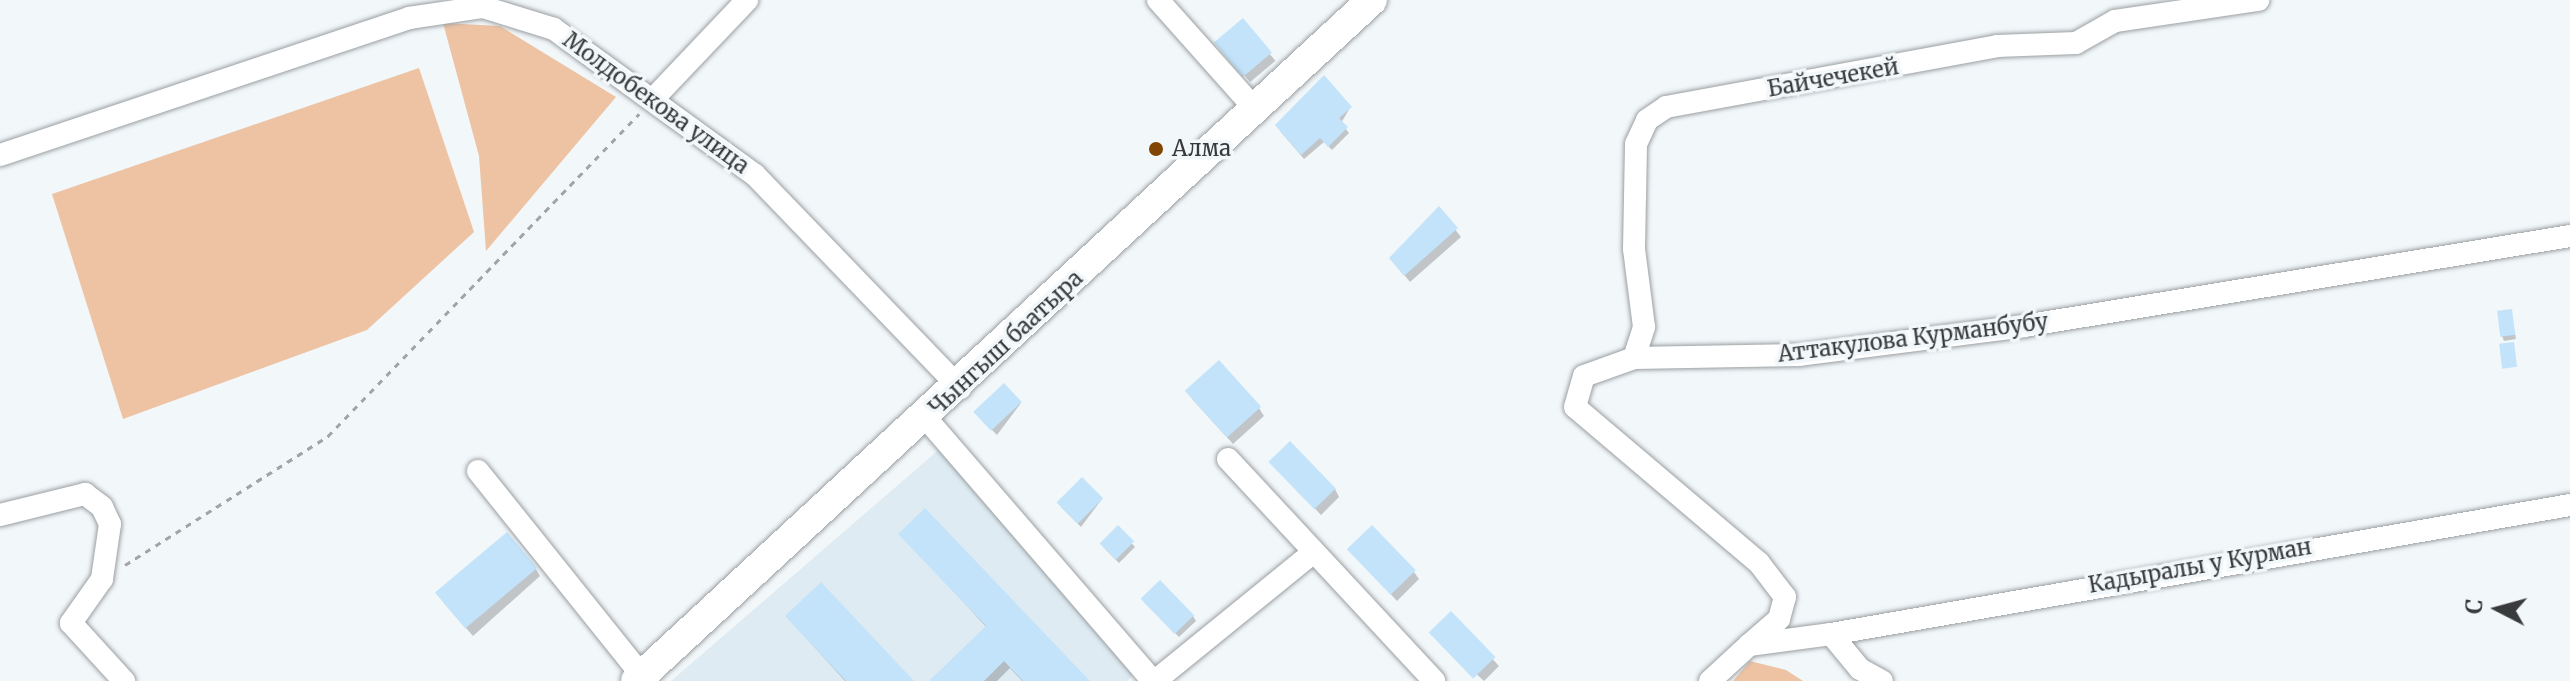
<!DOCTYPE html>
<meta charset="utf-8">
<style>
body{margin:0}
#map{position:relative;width:2570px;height:681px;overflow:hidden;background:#f2f7fa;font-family:Merriweather,serif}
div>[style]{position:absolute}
.built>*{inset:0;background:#dfebf3}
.green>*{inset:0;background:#edc3a4}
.shadow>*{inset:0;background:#0003;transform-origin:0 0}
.building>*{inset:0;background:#c2e3fa;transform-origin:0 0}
.path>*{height:3px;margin-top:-1.5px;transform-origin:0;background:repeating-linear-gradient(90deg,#a0a4a6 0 6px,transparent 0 12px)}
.roads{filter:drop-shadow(0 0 2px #9a9fa2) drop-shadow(0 0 2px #9a9fa2)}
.street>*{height:22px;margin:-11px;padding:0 11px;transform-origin:11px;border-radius:11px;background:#fff}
.secondary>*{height:30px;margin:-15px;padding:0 15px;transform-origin:15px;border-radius:15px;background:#fff}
.dots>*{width:22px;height:22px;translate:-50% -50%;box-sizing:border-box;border:4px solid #f2f7fa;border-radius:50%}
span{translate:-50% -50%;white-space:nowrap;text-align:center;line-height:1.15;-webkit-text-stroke:7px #f2f7fa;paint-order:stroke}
.street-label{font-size:22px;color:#383a3b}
.poi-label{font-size:22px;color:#383a3b}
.left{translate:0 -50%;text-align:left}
.north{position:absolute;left:2458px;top:569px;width:80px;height:80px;-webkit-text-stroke:6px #f2f7fa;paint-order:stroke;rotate:276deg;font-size:22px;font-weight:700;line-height:32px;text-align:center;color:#383a3b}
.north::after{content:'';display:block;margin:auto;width:28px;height:36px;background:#383a3b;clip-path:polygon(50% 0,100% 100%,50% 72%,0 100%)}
</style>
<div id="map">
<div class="built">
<div style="clip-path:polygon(942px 447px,1134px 674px,1127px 681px,671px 681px)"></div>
</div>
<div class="green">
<div style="clip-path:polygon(443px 23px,500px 26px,616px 97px,486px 251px,479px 156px)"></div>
<div style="clip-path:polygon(419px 68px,474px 232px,367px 330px,123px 419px,52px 194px)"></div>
<div style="clip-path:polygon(1750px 661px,1786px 670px,1803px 681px,1733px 681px)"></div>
</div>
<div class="shadow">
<div style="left:1242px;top:21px;width:52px;height:33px;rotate:50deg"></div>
<div style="clip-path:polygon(1350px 108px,1341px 123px,1349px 133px,1332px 150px,1324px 142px,1304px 159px,1280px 131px)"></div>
<div style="clip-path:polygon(1439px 209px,1461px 237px,1410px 282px,1391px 259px)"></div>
<div style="clip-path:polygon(2511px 311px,2516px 339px,2504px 341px,2502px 336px)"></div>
<div style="clip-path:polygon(1192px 399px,1259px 408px,1264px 416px,1233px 444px)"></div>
<div style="clip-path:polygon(1021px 403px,997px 435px,979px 417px)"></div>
<div style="clip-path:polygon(1271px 462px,1335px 489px,1339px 497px,1321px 515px)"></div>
<div style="clip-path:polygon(1102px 499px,1081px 527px,1061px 507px)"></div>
<div style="clip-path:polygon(1118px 528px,1135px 547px,1119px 563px,1105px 549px)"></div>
<div style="clip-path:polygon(901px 534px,1086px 681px,1022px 681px,1010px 668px,997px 681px,932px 681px,987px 628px)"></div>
<div style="clip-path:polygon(1350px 550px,1414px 572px,1419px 579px,1397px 601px)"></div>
<div style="clip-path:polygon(536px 569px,540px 576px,473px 636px,443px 602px)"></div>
<div style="clip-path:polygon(1146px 604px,1193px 616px,1196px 621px,1179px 637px)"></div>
<div style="clip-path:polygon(1451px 614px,1499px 666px,1484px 681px,1432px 633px)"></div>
<div style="clip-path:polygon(787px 617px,911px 681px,845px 681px)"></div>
</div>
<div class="building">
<div style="left:1243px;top:18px;width:45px;height:38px;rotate:50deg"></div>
<div style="clip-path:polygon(1324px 75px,1352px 107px,1339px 118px,1348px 127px,1328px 147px,1320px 138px,1301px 155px,1275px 125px)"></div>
<div style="clip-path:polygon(1439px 206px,1458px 228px,1404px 276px,1389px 258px)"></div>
<div style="left:2512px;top:309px;width:26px;height:15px;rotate:83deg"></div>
<div style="left:2514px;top:342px;width:25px;height:15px;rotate:83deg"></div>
<div style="left:1219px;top:360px;width:63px;height:46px;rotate:48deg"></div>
<div style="left:1004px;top:383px;width:26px;height:42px;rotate:47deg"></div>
<div style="left:1290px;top:441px;width:66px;height:30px;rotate:46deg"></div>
<div style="left:1082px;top:477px;width:30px;height:36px;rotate:45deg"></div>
<div style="clip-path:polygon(925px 508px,1090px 681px,1023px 681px,1004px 661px,984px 681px,929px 681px,986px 626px,898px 534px)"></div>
<div style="left:1118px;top:525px;width:23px;height:26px;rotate:45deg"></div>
<div style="left:1372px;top:525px;width:63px;height:35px;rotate:46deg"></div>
<div style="left:507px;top:532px;width:47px;height:94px;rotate:50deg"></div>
<div style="left:1160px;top:580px;width:49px;height:27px;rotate:46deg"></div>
<div style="clip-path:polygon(821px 582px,914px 681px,846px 681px,785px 616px)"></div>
<div style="left:1451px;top:611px;width:64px;height:31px;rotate:46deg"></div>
</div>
<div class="path">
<div style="left:125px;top:565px;width:241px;rotate:-32.4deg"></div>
<div style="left:328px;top:436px;width:448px;rotate:-46deg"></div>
</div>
<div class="roads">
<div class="street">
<div style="left:1158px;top:0;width:146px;rotate:48.3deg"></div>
<div style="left:655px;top:97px;width:134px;rotate:-46.5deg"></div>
<div style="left:0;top:155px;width:431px;rotate:-18.5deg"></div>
<div style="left:409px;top:18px;width:75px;rotate:-8.5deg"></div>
<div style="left:483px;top:7px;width:74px;rotate:17.2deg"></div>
<div style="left:554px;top:29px;width:248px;rotate:36deg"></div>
<div style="left:755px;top:175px;width:296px;rotate:46.1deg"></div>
<div style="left:1634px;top:358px;width:33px;rotate:-72deg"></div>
<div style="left:1644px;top:327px;width:79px;rotate:-97.3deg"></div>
<div style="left:1634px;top:249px;width:105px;rotate:-88.9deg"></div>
<div style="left:1636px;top:144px;width:26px;rotate:-65deg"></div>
<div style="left:1647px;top:120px;width:23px;rotate:-34deg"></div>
<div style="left:1666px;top:107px;width:337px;rotate:-10.4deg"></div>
<div style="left:1997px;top:46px;width:79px;rotate:-2.2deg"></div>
<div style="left:2076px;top:43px;width:45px;rotate:-29.4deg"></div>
<div style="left:2115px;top:21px;width:145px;rotate:-8.4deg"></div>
<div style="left:925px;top:417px;width:349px;rotate:49.2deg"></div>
<div style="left:1228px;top:459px;width:303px;rotate:47.1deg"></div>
<div style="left:478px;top:471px;width:263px;rotate:51.3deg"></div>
<div style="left:0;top:515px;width:88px;rotate:-13.9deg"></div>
<div style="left:85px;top:494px;width:21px;rotate:37deg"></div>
<div style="left:102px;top:507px;width:19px;rotate:65deg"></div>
<div style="left:110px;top:524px;width:56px;rotate:98.3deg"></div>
<div style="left:102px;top:579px;width:54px;rotate:125.2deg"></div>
<div style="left:71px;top:623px;width:79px;rotate:47.6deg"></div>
<div style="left:1831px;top:634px;width:750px;rotate:-9.9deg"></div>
<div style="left:1749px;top:645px;width:40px;rotate:-41deg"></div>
<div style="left:1779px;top:619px;width:23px;rotate:-75deg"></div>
<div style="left:1785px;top:597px;width:43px;rotate:-127.4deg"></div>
<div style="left:1759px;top:563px;width:241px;rotate:-139.7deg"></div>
<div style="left:1575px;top:407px;width:32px;rotate:-74deg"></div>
<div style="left:1584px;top:376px;width:53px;rotate:-19.8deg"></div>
<div style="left:1634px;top:358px;width:165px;rotate:-1deg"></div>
<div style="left:1799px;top:355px;width:227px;rotate:-7.3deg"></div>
<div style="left:2024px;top:326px;width:553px;rotate:-9.36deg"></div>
<div style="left:1155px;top:681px;width:201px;rotate:-39.1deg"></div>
<div style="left:1710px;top:681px;width:53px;rotate:-42.7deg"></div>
<div style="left:1749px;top:645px;width:83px;rotate:-7.6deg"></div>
<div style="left:1831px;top:634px;width:45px;rotate:50.4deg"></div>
<div style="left:1860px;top:669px;width:25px;rotate:29deg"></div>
</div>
<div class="secondary">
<div style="left:636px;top:681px;width:1003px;rotate:-42.78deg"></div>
</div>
</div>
<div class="dots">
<div style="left:1156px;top:149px;background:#814401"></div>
</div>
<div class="street-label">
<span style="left:1833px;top:78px;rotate:-10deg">Байчечекей</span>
<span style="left:656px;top:103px;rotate:36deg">Молдобекова улица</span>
<span style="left:1913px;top:338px;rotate:-7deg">Аттакулова Курманбубу</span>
<span style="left:1006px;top:343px;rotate:-43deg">Чынгыш баатыра</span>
<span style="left:2200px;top:566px;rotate:-10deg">Кадыралы у Курман</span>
</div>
<div class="poi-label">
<span class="left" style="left:1172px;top:149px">Алма</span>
</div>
<div class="north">С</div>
</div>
